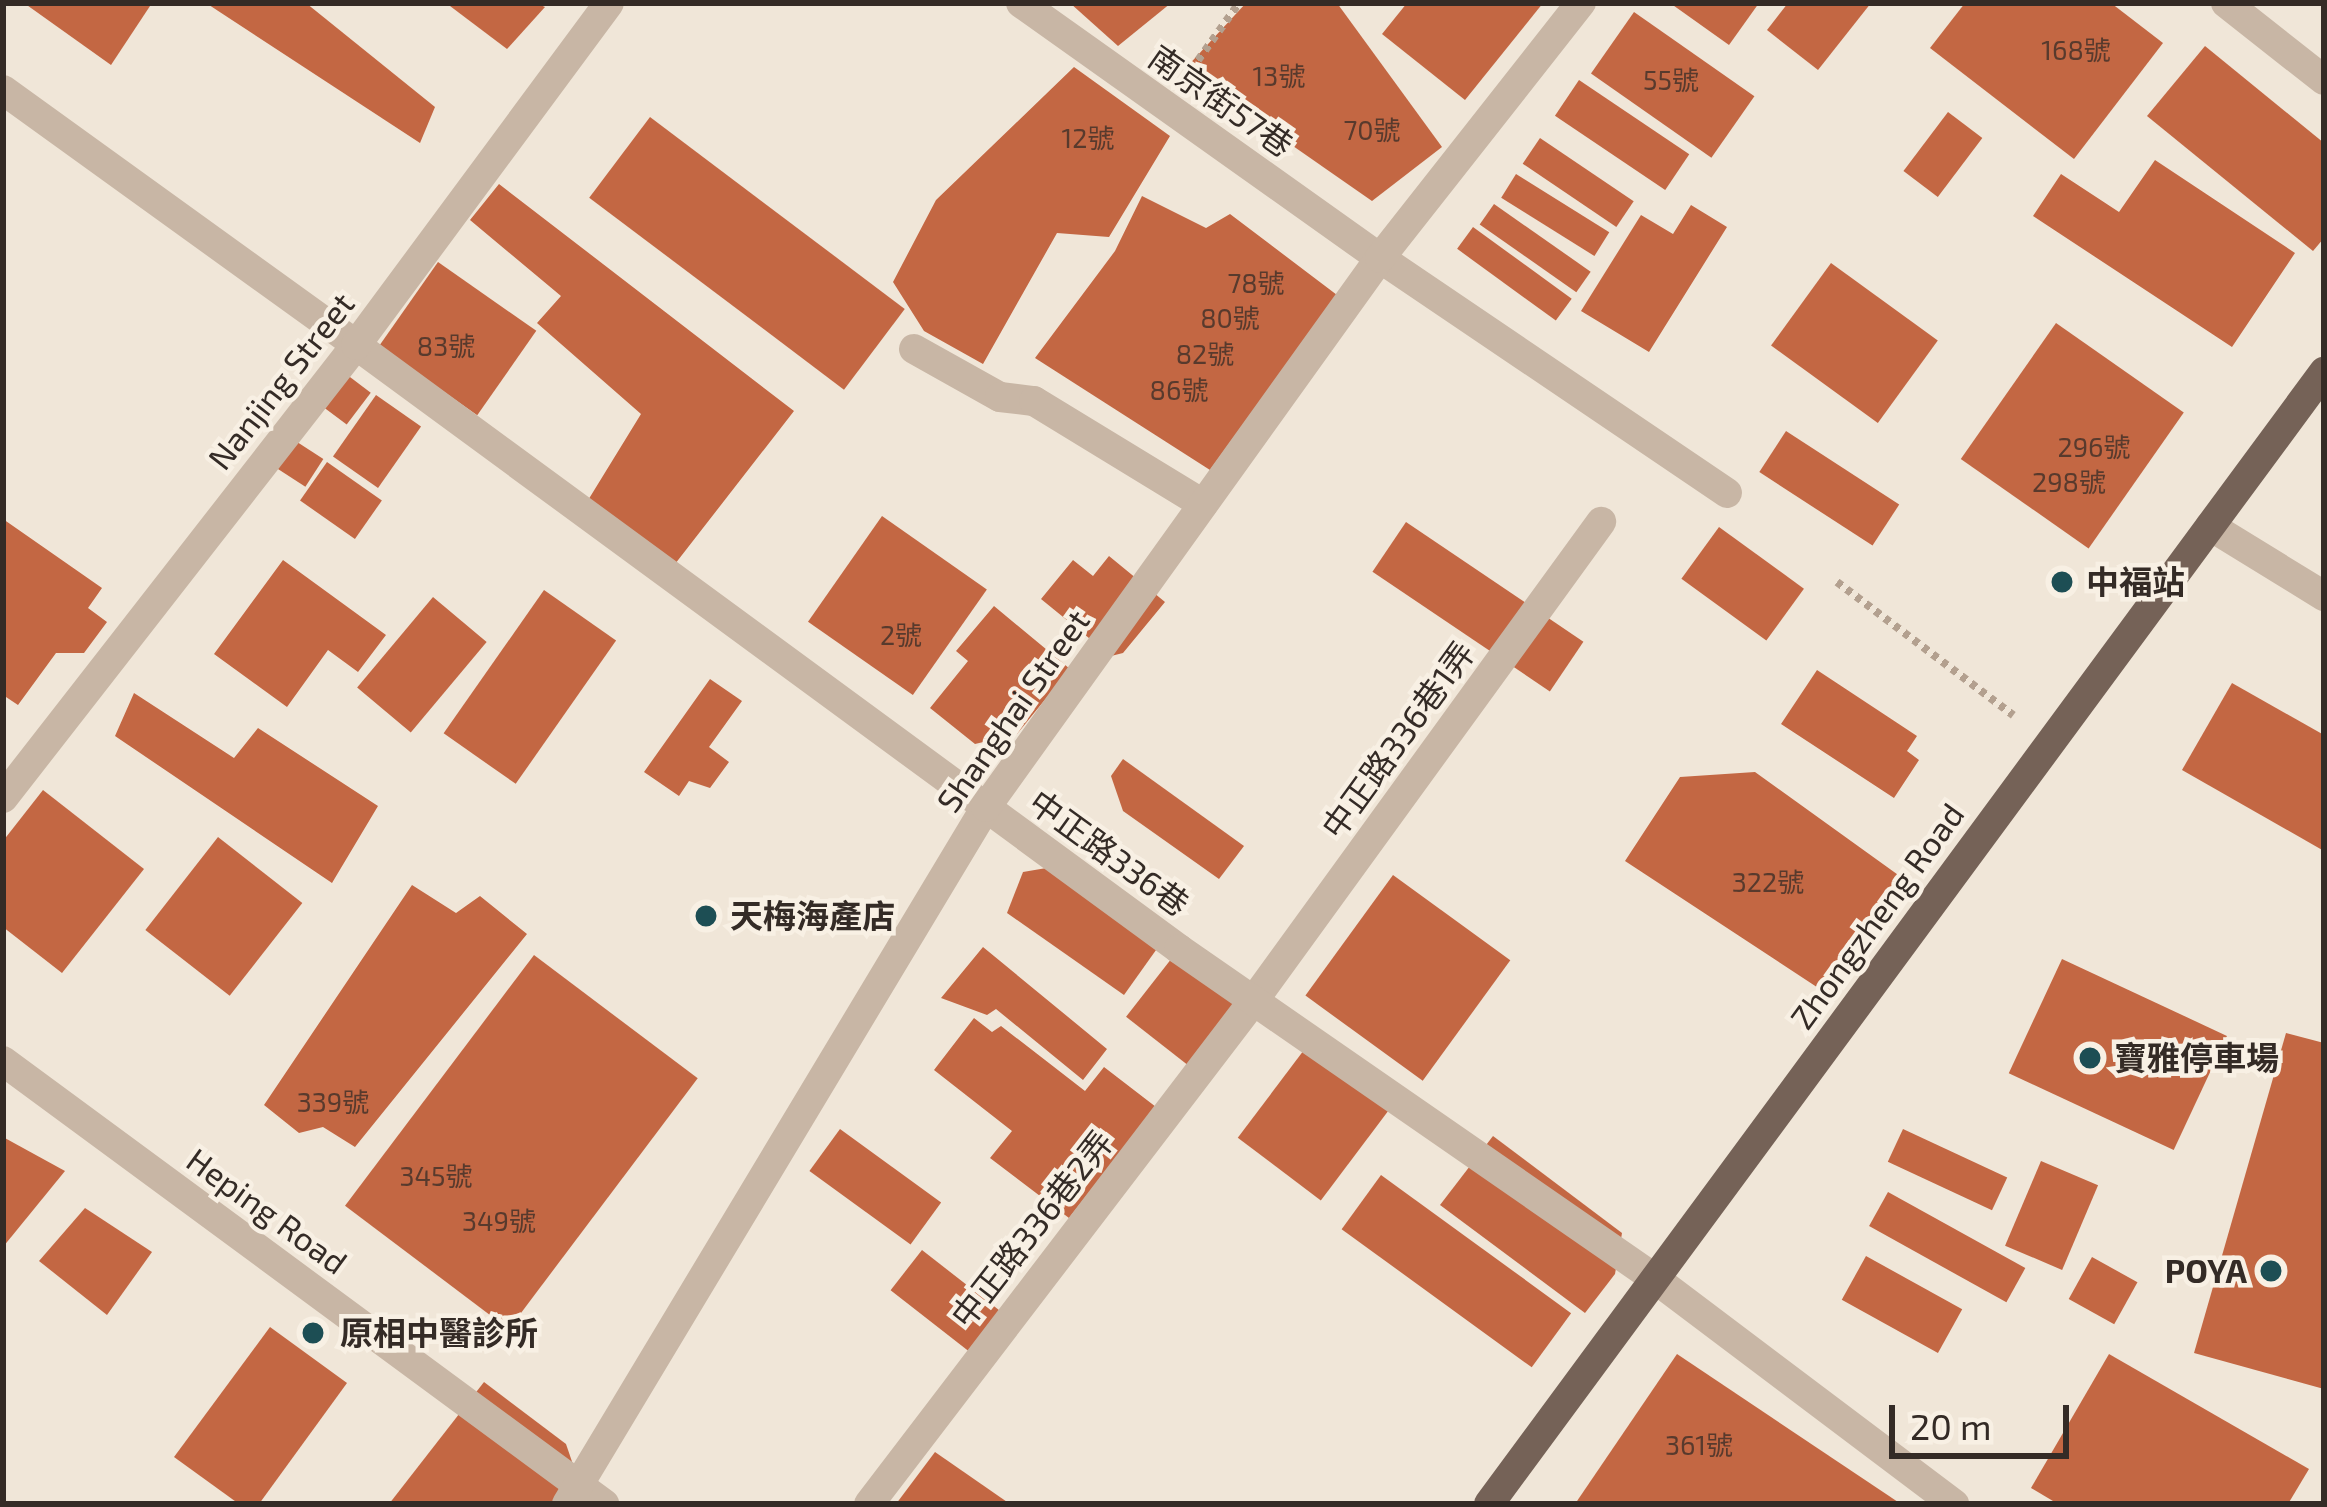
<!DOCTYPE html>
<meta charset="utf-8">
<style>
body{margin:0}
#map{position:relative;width:2327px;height:1507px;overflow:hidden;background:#f0e6d8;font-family:"Exo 2","Noto Sans TC",sans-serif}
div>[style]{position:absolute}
.building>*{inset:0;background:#c36743;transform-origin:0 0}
.path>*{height:8px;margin-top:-4px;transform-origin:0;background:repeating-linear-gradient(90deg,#b3a08f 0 6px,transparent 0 12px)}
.lane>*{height:30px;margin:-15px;padding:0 15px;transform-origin:15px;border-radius:15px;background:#c8b6a5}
.street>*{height:30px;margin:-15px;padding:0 15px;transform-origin:15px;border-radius:15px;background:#c8b6a5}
.primary>*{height:30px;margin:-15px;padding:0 15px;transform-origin:15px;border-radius:15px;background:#756257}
.dots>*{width:33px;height:33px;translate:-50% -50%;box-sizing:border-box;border:6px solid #f8f0e4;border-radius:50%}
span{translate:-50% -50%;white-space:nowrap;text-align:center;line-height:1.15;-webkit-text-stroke:9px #f8f0e4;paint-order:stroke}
.number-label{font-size:27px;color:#583a2d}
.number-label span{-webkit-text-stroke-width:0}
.street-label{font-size:33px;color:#342b26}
.poi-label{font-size:33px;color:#342b26;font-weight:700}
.left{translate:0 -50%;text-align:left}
.right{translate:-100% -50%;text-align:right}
.frame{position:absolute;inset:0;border:6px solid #342b26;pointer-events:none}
.scale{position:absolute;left:1889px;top:1405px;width:180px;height:54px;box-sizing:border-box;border:6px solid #342b26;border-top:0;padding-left:15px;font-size:36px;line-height:42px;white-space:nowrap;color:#342b26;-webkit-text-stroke:9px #f8f0e4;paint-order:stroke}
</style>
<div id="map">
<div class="building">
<div style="clip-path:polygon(24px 3px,152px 3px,111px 65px)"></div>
<div style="clip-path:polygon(206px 3px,306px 3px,435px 107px,420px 143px)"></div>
<div style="clip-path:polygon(446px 3px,536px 3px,545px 7px,507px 49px)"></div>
<div style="clip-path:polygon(1070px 3px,1171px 3px,1118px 46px)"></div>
<div style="clip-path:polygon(1246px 3px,1337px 3px,1442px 147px,1372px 201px,1184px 70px)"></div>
<div style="clip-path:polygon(1407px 3px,1543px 3px,1465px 100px,1382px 34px)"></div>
<div style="clip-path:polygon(1670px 3px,1759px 3px,1729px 45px)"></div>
<div style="clip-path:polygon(1788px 3px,1871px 3px,1818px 70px,1767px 30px)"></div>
<div style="clip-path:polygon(1965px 3px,2111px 3px,2163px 43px,2074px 159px,1930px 48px)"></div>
<div style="left:1634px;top:12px;width:147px;height:75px;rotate:35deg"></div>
<div style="clip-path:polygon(2205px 46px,2324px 143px,2324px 238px,2313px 251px,2147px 116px)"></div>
<div style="clip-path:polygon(1074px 67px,1170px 136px,1109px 237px,1057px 233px,983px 364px,924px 331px,893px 282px,936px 200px)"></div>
<div style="left:1579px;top:80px;width:133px;height:43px;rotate:34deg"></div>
<div style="left:1948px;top:112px;width:43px;height:74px;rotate:37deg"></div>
<div style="left:650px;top:117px;width:319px;height:101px;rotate:37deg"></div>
<div style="left:1540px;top:138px;width:113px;height:31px;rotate:34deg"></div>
<div style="clip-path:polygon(2155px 160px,2295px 253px,2232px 347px,2033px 216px,2061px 174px,2119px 212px)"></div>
<div style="left:1516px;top:174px;width:110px;height:28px;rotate:32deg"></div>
<div style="clip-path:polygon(499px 184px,794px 411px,675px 564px,582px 510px,641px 414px,537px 323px,561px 296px,470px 220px)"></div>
<div style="clip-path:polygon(1142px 196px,1206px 228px,1230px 214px,1337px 295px,1210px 470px,1035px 358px,1115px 251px)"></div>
<div style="left:1494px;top:204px;width:118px;height:25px;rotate:35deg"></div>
<div style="clip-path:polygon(1691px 205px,1727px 227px,1649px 352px,1581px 311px,1641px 215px,1673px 234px)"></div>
<div style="left:1473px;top:227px;width:122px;height:27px;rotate:36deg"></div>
<div style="left:438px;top:262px;width:120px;height:103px;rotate:35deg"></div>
<div style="left:1831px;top:263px;width:132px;height:102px;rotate:36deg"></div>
<div style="left:2056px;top:323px;width:156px;height:166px;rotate:35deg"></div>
<div style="left:346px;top:374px;width:31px;height:40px;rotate:37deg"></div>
<div style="left:376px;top:395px;width:55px;height:75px;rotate:35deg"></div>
<div style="left:1786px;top:431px;width:135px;height:49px;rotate:33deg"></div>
<div style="left:294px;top:440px;width:35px;height:33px;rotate:33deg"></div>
<div style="left:327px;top:462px;width:67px;height:47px;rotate:35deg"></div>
<div style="left:882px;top:516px;width:128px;height:129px;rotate:35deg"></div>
<div style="clip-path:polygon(3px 519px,102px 588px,88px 608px,107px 622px,84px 653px,56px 653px,18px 705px,3px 695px)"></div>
<div style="left:1406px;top:522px;width:214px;height:60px;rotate:34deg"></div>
<div style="left:1719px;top:527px;width:105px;height:64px;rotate:36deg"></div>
<div style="clip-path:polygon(1109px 556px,1165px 602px,1123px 653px,1111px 656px,1041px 599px,1073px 560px,1093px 576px)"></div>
<div style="clip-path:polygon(283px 560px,386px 635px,358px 672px,328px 650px,287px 707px,214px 654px)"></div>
<div style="left:544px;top:590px;width:88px;height:175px;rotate:35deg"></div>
<div style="left:433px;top:597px;width:70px;height:118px;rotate:40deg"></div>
<div style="clip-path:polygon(994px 606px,1070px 669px,1017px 734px,975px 744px,930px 708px,968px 661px,956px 651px)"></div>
<div style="clip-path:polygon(1817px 670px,1917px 736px,1907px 751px,1919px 760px,1894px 798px,1781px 724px)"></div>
<div style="clip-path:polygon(710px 679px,742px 701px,709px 747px,729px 762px,710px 788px,689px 781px,679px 796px,644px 772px)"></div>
<div style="clip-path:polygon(2232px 683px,2324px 735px,2324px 851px,2182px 770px)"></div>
<div style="clip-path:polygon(134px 693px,234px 758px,258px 728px,378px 806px,332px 883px,115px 736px)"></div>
<div style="clip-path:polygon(1123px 759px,1244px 846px,1219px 879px,1123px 811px,1111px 776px)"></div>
<div style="clip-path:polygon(1755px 772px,1901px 877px,1853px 943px,1860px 956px,1832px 997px,1625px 861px,1680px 777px)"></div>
<div style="clip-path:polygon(43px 790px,144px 869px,62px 973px,3px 927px,3px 841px)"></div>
<div style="left:218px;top:837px;width:107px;height:118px;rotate:38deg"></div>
<div style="clip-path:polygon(1064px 865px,1166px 936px,1124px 995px,1007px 913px,1023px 872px)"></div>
<div style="left:1393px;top:875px;width:145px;height:149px;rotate:36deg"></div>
<div style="clip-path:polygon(412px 885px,456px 913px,480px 896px,527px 934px,355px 1147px,323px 1127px,299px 1133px,264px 1105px)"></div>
<div style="clip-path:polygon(983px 947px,1107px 1049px,1083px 1080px,996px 1009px,987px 1015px,941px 998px)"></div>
<div style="left:1179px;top:949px;width:103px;height:86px;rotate:38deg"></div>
<div style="left:534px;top:955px;width:205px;height:314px;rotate:37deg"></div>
<div style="left:2062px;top:959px;width:182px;height:126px;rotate:25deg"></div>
<div style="clip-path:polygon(974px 1018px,992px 1032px,1001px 1026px,1085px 1091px,1104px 1067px,1156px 1107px,1069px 1218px,990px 1158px,1012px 1131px,934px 1070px)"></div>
<div style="clip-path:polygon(2286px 1033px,2324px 1043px,2324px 1389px,2194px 1353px)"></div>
<div style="left:1313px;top:1038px;width:104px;height:125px;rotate:37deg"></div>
<div style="left:840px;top:1129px;width:125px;height:52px;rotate:36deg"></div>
<div style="left:1903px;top:1129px;width:115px;height:36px;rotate:25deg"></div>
<div style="clip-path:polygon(1493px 1136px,1622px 1233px,1615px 1274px,1585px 1313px,1440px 1205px)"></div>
<div style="clip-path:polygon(3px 1137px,65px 1171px,3px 1247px)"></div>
<div style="left:2041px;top:1161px;width:62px;height:92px;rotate:23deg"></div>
<div style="left:1381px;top:1175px;width:235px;height:67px;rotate:36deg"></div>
<div style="left:1888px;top:1192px;width:157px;height:39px;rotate:29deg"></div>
<div style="clip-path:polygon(85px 1208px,152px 1252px,107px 1315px,39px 1261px)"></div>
<div style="left:922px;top:1250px;width:111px;height:51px;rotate:38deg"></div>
<div style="left:1866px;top:1256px;width:110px;height:50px;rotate:29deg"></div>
<div style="left:2092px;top:1257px;width:52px;height:48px;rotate:29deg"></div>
<div style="clip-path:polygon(270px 1327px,347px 1383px,259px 1504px,239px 1504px,174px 1457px)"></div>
<div style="clip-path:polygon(1677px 1354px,1901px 1504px,1575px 1504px)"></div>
<div style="clip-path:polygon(2109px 1354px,2309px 1469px,2288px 1504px,2058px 1504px,2031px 1488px)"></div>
<div style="clip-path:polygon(484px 1382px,566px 1444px,581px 1488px,569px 1504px,389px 1504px)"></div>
<div style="clip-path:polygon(935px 1452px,1010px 1504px,896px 1504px)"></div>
</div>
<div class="path">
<div style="left:1191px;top:70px;width:82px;rotate:-54.4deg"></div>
<div style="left:1837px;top:582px;width:221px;rotate:37.1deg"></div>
</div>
<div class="lane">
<div style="left:1021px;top:3px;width:440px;rotate:35.4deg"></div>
<div style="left:1380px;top:258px;width:419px;rotate:34.1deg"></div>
<div style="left:3px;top:90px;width:435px;rotate:35.8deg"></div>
<div style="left:914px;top:349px;width:98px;rotate:29.2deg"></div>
<div style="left:1000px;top:397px;width:34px;rotate:7deg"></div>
<div style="left:1034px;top:401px;width:198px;rotate:31.4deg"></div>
<div style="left:2210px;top:526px;width:134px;rotate:31.6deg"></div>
<div style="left:869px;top:1504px;width:634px;rotate:-52.62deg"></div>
<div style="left:1254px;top:1000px;width:591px;rotate:-54.02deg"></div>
</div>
<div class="street">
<div style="left:2226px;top:3px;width:125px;rotate:38.2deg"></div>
<div style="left:356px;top:345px;width:1021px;rotate:36.27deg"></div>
<div style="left:1179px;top:949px;width:578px;rotate:34.71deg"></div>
<div style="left:1654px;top:1278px;width:376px;rotate:37deg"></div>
<div style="left:3px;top:798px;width:574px;rotate:-52.07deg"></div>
<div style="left:356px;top:345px;width:425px;rotate:-53.5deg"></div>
<div style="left:3px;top:1061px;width:747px;rotate:36.39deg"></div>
<div style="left:567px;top:1504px;width:813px;rotate:-58.99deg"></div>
<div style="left:986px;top:807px;width:676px;rotate:-54.33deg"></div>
<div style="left:1380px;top:258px;width:325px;rotate:-51.8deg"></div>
</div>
<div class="primary">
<div style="left:1489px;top:1504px;width:1407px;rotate:-53.59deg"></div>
</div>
<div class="dots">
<div style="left:2062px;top:582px;background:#1d4e54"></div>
<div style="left:706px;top:916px;background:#1d4e54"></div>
<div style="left:2090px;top:1058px;background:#1d4e54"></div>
<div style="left:2271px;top:1271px;background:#1d4e54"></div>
<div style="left:313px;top:1333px;background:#1d4e54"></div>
</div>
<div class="number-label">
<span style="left:2076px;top:50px">168號</span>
<span style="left:1279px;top:76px">13號</span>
<span style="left:1671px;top:80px">55號</span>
<span style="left:1372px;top:130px">70號</span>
<span style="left:1088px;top:138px">12號</span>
<span style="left:1256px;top:283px">78號</span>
<span style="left:1230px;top:318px">80號</span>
<span style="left:446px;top:346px">83號</span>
<span style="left:1205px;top:354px">82號</span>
<span style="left:1179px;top:390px">86號</span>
<span style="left:2094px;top:447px">296號</span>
<span style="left:2069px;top:482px">298號</span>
<span style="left:901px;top:635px">2號</span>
<span style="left:1768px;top:882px">322號</span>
<span style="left:333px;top:1102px">339號</span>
<span style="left:436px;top:1176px">345號</span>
<span style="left:499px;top:1221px">349號</span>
<span style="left:1699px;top:1445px">361號</span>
</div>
<div class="street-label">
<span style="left:1221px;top:101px;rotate:35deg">南京街57巷</span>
<span style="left:281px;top:381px;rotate:-52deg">Nanjing Street</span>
<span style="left:1013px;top:711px;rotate:-55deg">Shanghai Street</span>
<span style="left:1398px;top:740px;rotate:-54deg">中正路336巷1弄</span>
<span style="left:1109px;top:853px;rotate:36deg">中正路336巷</span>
<span style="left:1877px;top:916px;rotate:-54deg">Zhongzheng Road</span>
<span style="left:267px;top:1211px;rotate:36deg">Heping Road</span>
<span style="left:1032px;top:1229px;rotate:-52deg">中正路336巷2弄</span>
</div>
<div class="poi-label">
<span class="left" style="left:2086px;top:582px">中福站</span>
<span class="left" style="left:730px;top:916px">天梅海產店</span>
<span class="left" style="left:2114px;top:1058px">寶雅停車場</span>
<span class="right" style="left:2247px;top:1271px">POYA</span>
<span class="left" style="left:340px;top:1333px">原相中醫診所</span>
</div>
<div class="frame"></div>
<div class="scale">20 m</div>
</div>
